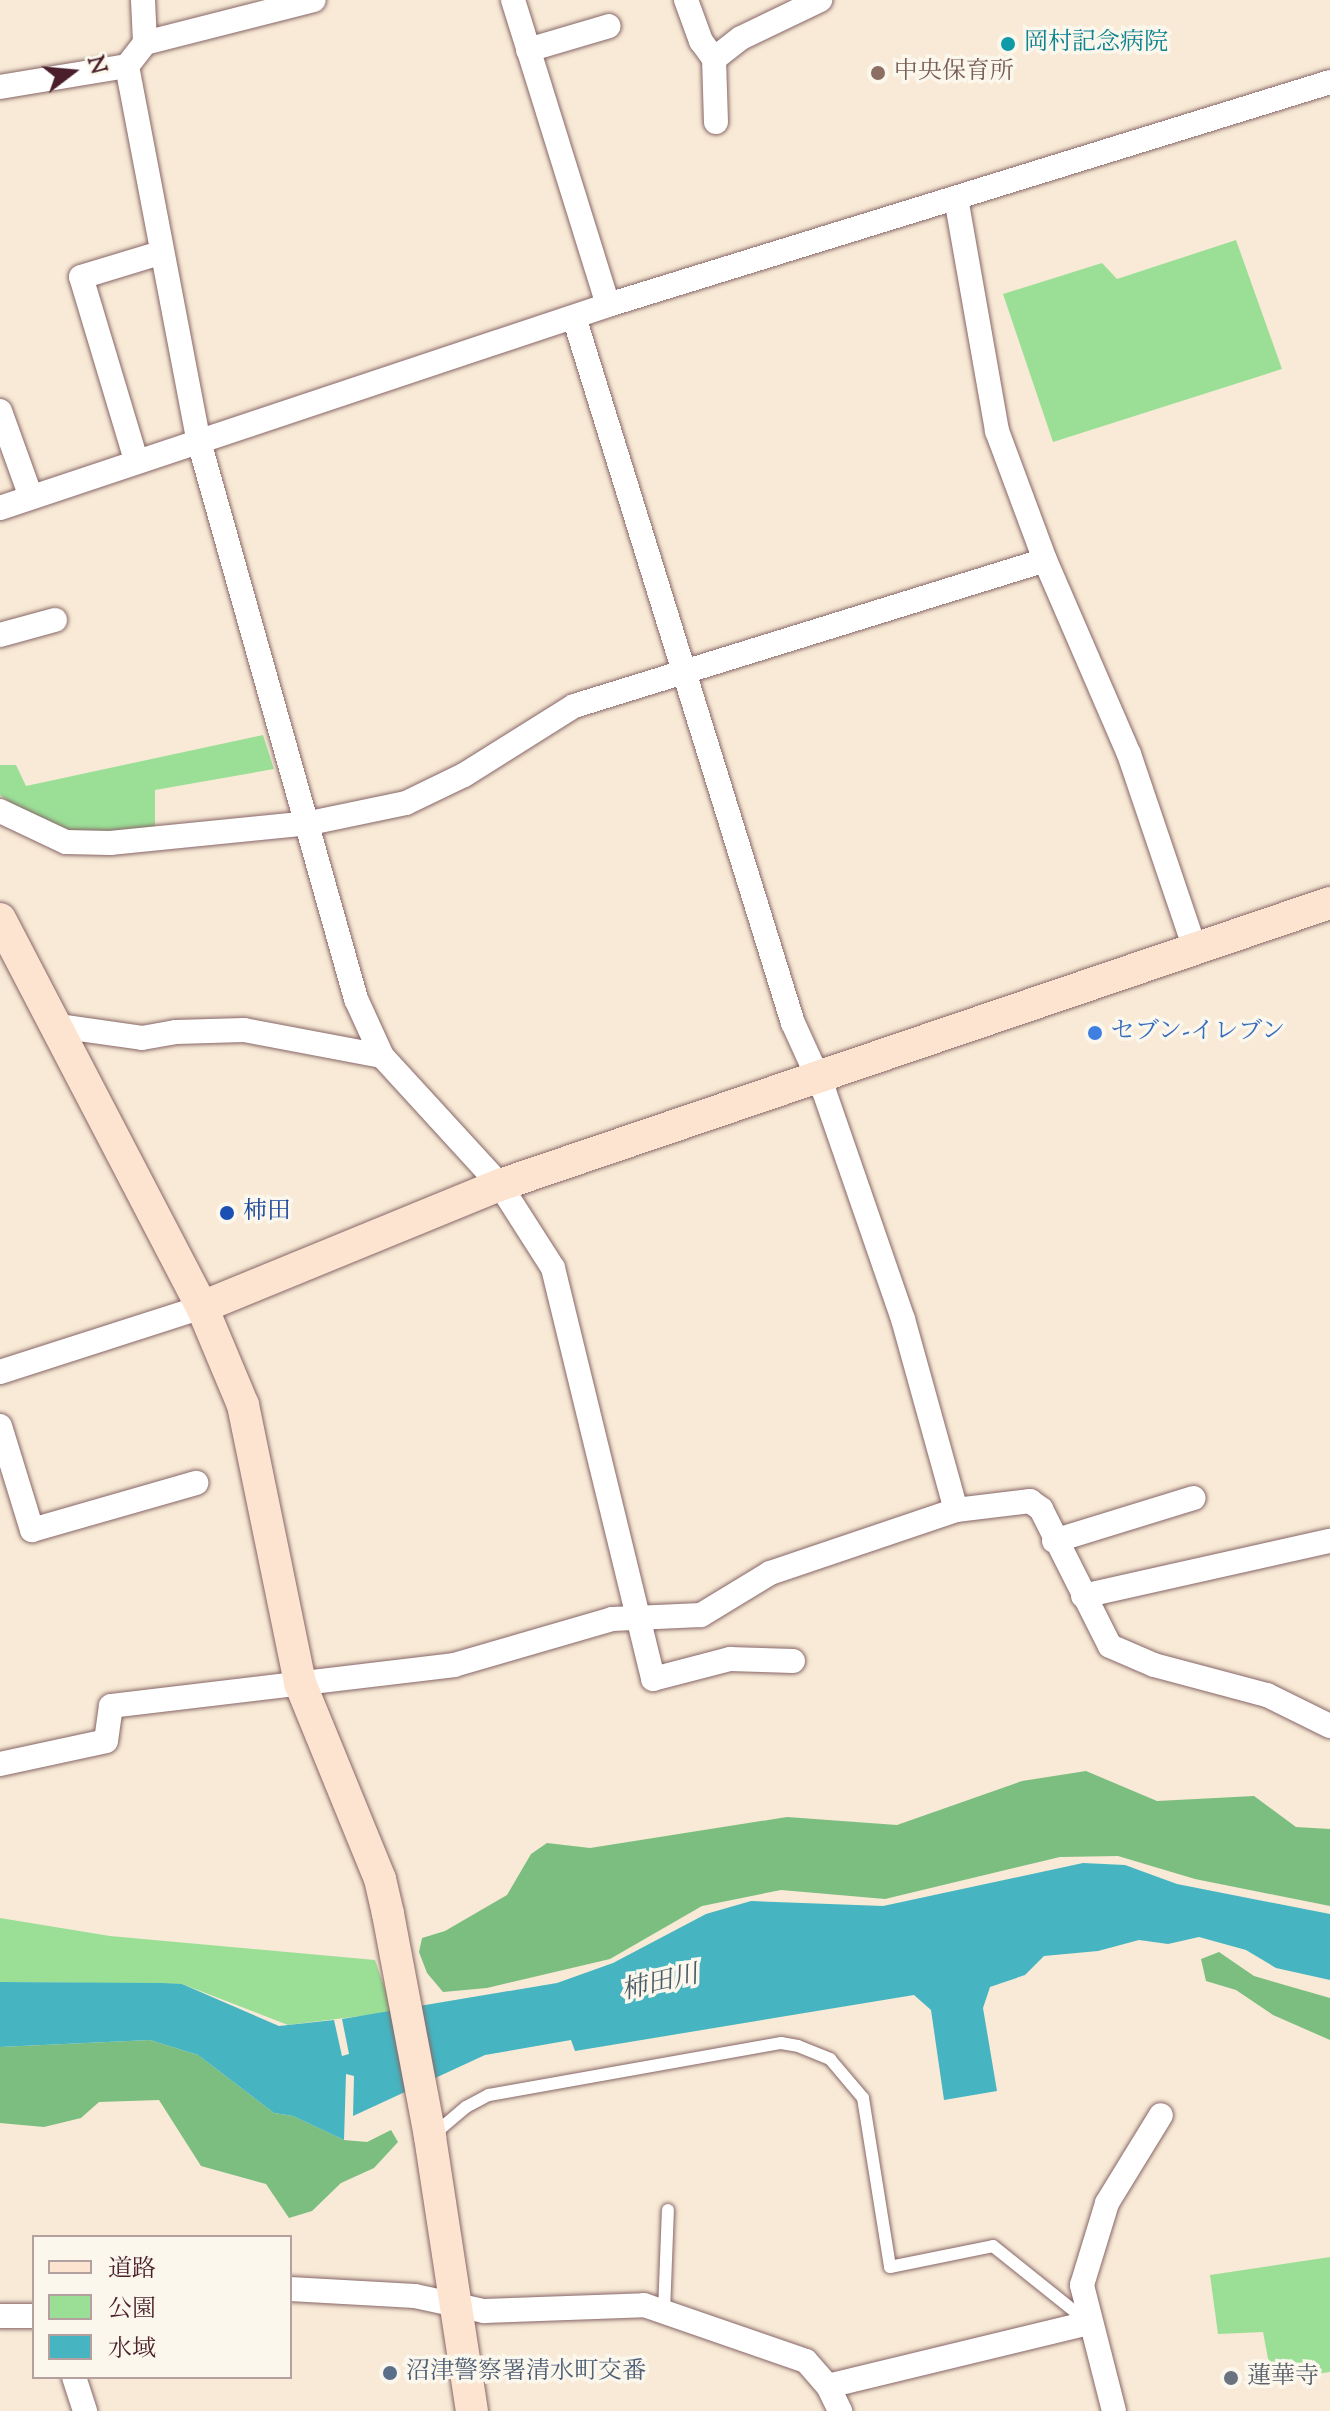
<!DOCTYPE html>
<meta charset="utf-8">
<style>
body{margin:0}
#map{position:relative;width:1330px;height:2411px;overflow:hidden;background:#f8ead6;font-family:"Sorts Mill Goudy","Noto Serif JP",serif}
div>[style]{position:absolute}
.green>*{inset:0;background:#9bdf97}
.forest>*{inset:0;background:#7cbe80}
.water>*{inset:0;background:#46b5c1}
.roads{filter:drop-shadow(0 0 2px #876667) drop-shadow(0 0 2px #876667)}
.lane>*{height:12px;margin:-6px;padding:0 6px;transform-origin:6px;border-radius:6px;background:#fff}
.street>*{height:24px;margin:-12px;padding:0 12px;transform-origin:12px;border-radius:12px;background:#fff}
.secondary>*{height:32px;margin:-16px;padding:0 16px;transform-origin:16px;border-radius:16px;background:#fde4d1}
.dots>*{width:22px;height:22px;translate:-50% -50%;box-sizing:border-box;border:4px solid #fbf7ec;border-radius:50%}
span{translate:-50% -50%;white-space:nowrap;text-align:center;line-height:1.15;-webkit-text-stroke:7px #fbf7ec;paint-order:stroke}
.culture-label{font-size:24px;color:#0d838f}
.left{translate:0 -50%;text-align:left}
.education-label{font-size:24px;color:#785e54}
.shop-label{font-size:24px;color:#366cbe}
.transit-label{font-size:24px;color:#164399}
.service-label{font-size:24px;color:#4e5e75}
.worship-label{font-size:24px;color:#5b616d}
.water-label{font-size:26px;color:#485b67;font-style:italic}
.legend{position:absolute;left:32px;top:2235px;width:260px;height:144px;box-sizing:border-box;background:#fbf7ec;border:2px solid #b4a19f;margin:0;padding:10px 14px;list-style:none;font-size:24px;color:#4a1f2b}
.legend li{display:flex;align-items:center;gap:16px;height:40px}
.legend b{width:40px;border:2px solid #b4a19f}
.north{position:absolute;left:32px;top:32px;width:80px;height:80px;-webkit-text-stroke:6px #fbf7ec;paint-order:stroke;rotate:74deg;font-size:22px;font-weight:700;line-height:32px;text-align:center;color:#4a1f2b}
.north::after{content:'';display:block;margin:auto;width:28px;height:36px;background:#4a1f2b;clip-path:polygon(50% 0,100% 100%,50% 72%,0 100%)}
</style>
<div id="map">
<div class="green">
<div style="clip-path:polygon(1236px 240px,1282px 369px,1053px 442px,1003px 294px,1102px 263px,1117px 279px)"></div>
<div style="clip-path:polygon(263px 735px,274px 769px,155px 790px,155px 834px,106px 839px,47px 828px,0 795px,0 765px,16px 765px,26px 786px)"></div>
<div style="clip-path:polygon(0 1918px,110px 1936px,375px 1960px,393px 2012px,288px 2025px,182px 1984px,0 1982px)"></div>
<div style="clip-path:polygon(1330px 2257px,1330px 2372px,1272px 2380px,1263px 2332px,1218px 2334px,1210px 2275px)"></div>
</div>
<div class="forest">
<div style="clip-path:polygon(1086px 1771px,1157px 1801px,1254px 1796px,1296px 1827px,1330px 1829px,1330px 1906px,1195px 1879px,1118px 1856px,1060px 1857px,885px 1899px,781px 1890px,702px 1906px,610px 1959px,487px 1988px,443px 1992px,427px 1973px,419px 1952px,422px 1938px,445px 1931px,507px 1895px,531px 1854px,547px 1843px,590px 1848px,787px 1817px,897px 1825px,1022px 1781px)"></div>
<div style="clip-path:polygon(1219px 1952px,1254px 1976px,1330px 1998px,1330px 2040px,1273px 2015px,1236px 1990px,1206px 1981px,1201px 1959px)"></div>
<div style="clip-path:polygon(150px 2040px,198px 2055px,274px 2113px,293px 2116px,344px 2140px,367px 2142px,391px 2130px,398px 2142px,374px 2168px,341px 2183px,312px 2211px,289px 2218px,266px 2184px,201px 2166px,159px 2100px,99px 2102px,81px 2118px,44px 2127px,0 2123px,0 2047px)"></div>
</div>
<div class="water">
<div style="clip-path:polygon(1083px 1863px,1125px 1865px,1177px 1884px,1330px 1914px,1330px 1980px,1276px 1968px,1246px 1950px,1199px 1937px,1168px 1944px,1139px 1940px,1098px 1951px,1044px 1956px,1025px 1975px,990px 1987px,983px 2008px,997px 2091px,944px 2100px,931px 2010px,914px 1995px,575px 2051px,571px 2040px,485px 2055px,353px 2116px,354px 2076px,346px 2074px,344px 2140px,293px 2116px,274px 2113px,198px 2055px,150px 2040px,0 2047px,0 1982px,162px 1983px,182px 1984px,279px 2026px,334px 2020px,342px 2056px,349px 2054px,342px 2019px,557px 1983px,613px 1963px,706px 1914px,751px 1901px,883px 1906px)"></div>
</div>
<div class="roads">
<div class="lane">
<div style="left:433px;top:2135px;width:43px;rotate:-40.3deg"></div>
<div style="left:466px;top:2107px;width:26px;rotate:-28deg"></div>
<div style="left:489px;top:2095px;width:297px;rotate:-10.1deg"></div>
<div style="left:781px;top:2043px;width:17px;rotate:10deg"></div>
<div style="left:798px;top:2046px;width:35px;rotate:22deg"></div>
<div style="left:830px;top:2059px;width:51px;rotate:49.8deg"></div>
<div style="left:863px;top:2098px;width:171px;rotate:80.9deg"></div>
<div style="left:890px;top:2267px;width:105px;rotate:-11.5deg"></div>
<div style="left:993px;top:2246px;width:123px;rotate:38.7deg"></div>
<div style="left:664px;top:2312px;width:102px;rotate:-87.8deg"></div>
</div>
<div class="street">
<div style="left:143px;top:0;width:43px;rotate:87.3deg"></div>
<div style="left:145px;top:43px;width:29px;rotate:128deg"></div>
<div style="left:127px;top:66px;width:379px;rotate:79.2deg"></div>
<div style="left:198px;top:438px;width:583px;rotate:74.27deg"></div>
<div style="left:356px;top:999px;width:63px;rotate:65.5deg"></div>
<div style="left:382px;top:1056px;width:175px;rotate:47.5deg"></div>
<div style="left:500px;top:1185px;width:98px;rotate:57.4deg"></div>
<div style="left:553px;top:1268px;width:423px;rotate:76.3deg"></div>
<div style="left:653px;top:1679px;width:80px;rotate:-14.6deg"></div>
<div style="left:730px;top:1659px;width:63px;rotate:1.8deg"></div>
<div style="left:513px;top:0;width:319px;rotate:72.7deg"></div>
<div style="left:686px;top:0;width:44px;rotate:69.9deg"></div>
<div style="left:701px;top:41px;width:22px;rotate:54deg"></div>
<div style="left:145px;top:43px;width:174px;rotate:-14.3deg"></div>
<div style="left:528px;top:50px;width:84px;rotate:-16.5deg"></div>
<div style="left:0;top:87px;width:129px;rotate:-9.4deg"></div>
<div style="left:716px;top:122px;width:63px;rotate:-91.8deg"></div>
<div style="left:714px;top:59px;width:34px;rotate:-38deg"></div>
<div style="left:741px;top:38px;width:88px;rotate:-25.7deg"></div>
<div style="left:956px;top:198px;width:237px;rotate:80deg"></div>
<div style="left:997px;top:431px;width:138px;rotate:69.6deg"></div>
<div style="left:1045px;top:560px;width:211px;rotate:66.6deg"></div>
<div style="left:1129px;top:754px;width:206px;rotate:71.3deg"></div>
<div style="left:574px;top:317px;width:739px;rotate:72.77deg"></div>
<div style="left:793px;top:1023px;width:75px;rotate:65.5deg"></div>
<div style="left:824px;top:1091px;width:241px;rotate:70.9deg"></div>
<div style="left:903px;top:1319px;width:198px;rotate:74.5deg"></div>
<div style="left:956px;top:1510px;width:75px;rotate:-6.9deg"></div>
<div style="left:1030px;top:1501px;width:14px;rotate:36deg"></div>
<div style="left:1041px;top:1509px;width:153px;rotate:63.3deg"></div>
<div style="left:1110px;top:1646px;width:48px;rotate:23.4deg"></div>
<div style="left:1154px;top:1665px;width:117px;rotate:14.9deg"></div>
<div style="left:1267px;top:1695px;width:70px;rotate:26.2deg"></div>
<div style="left:0;top:411px;width:91px;rotate:70.2deg"></div>
<div style="left:136px;top:460px;width:191px;rotate:-106.7deg"></div>
<div style="left:81px;top:277px;width:83px;rotate:-16.9deg"></div>
<div style="left:0;top:508px;width:641px;rotate:-18.46deg"></div>
<div style="left:608px;top:305px;width:756px;rotate:-17.16deg"></div>
<div style="left:0;top:635px;width:57px;rotate:-15.3deg"></div>
<div style="left:0;top:811px;width:73px;rotate:25.2deg"></div>
<div style="left:66px;top:842px;width:44px;rotate:1.3deg"></div>
<div style="left:110px;top:843px;width:201px;rotate:-5.7deg"></div>
<div style="left:310px;top:823px;width:98px;rotate:-11.8deg"></div>
<div style="left:406px;top:803px;width:64px;rotate:-25.8deg"></div>
<div style="left:464px;top:775px;width:130px;rotate:-32.1deg"></div>
<div style="left:574px;top:706px;width:493px;rotate:-17.2deg"></div>
<div style="left:51px;top:1025px;width:92px;rotate:8.1deg"></div>
<div style="left:142px;top:1038px;width:35px;rotate:-10deg"></div>
<div style="left:176px;top:1032px;width:68px;rotate:-1.7deg"></div>
<div style="left:244px;top:1030px;width:140px;rotate:10.7deg"></div>
<div style="left:0;top:1372px;width:212px;rotate:-17.8deg"></div>
<div style="left:0;top:1426px;width:109px;rotate:72.9deg"></div>
<div style="left:32px;top:1530px;width:171px;rotate:-16deg"></div>
<div style="left:1054px;top:1541px;width:146px;rotate:-17.1deg"></div>
<div style="left:1083px;top:1596px;width:253px;rotate:-12.6deg"></div>
<div style="left:0;top:1764px;width:108px;rotate:-12.2deg"></div>
<div style="left:106px;top:1741px;width:35px;rotate:-82deg"></div>
<div style="left:111px;top:1706px;width:345px;rotate:-6.8deg"></div>
<div style="left:454px;top:1665px;width:165px;rotate:-16.2deg"></div>
<div style="left:612px;top:1619px;width:89px;rotate:-2.6deg"></div>
<div style="left:701px;top:1615px;width:81px;rotate:-31.3deg"></div>
<div style="left:770px;top:1573px;width:196px;rotate:-18.7deg"></div>
<div style="left:290px;top:2289px;width:125px;rotate:3.2deg"></div>
<div style="left:415px;top:2296px;width:71px;rotate:12.3deg"></div>
<div style="left:484px;top:2311px;width:160px;rotate:-2.1deg"></div>
<div style="left:644px;top:2305px;width:171px;rotate:19.1deg"></div>
<div style="left:806px;top:2361px;width:33px;rotate:49deg"></div>
<div style="left:828px;top:2386px;width:28px;rotate:64deg"></div>
<div style="left:0;top:2316px;width:34px"></div>
<div style="left:74px;top:2377px;width:36px;rotate:72deg"></div>
<div style="left:828px;top:2386px;width:268px;rotate:-13.6deg"></div>
<div style="left:1114px;top:2411px;width:130px;rotate:-104.3deg"></div>
<div style="left:1082px;top:2285px;width:86px;rotate:-73deg"></div>
<div style="left:1107px;top:2203px;width:103px;rotate:-58.5deg"></div>
</div>
<div class="secondary">
<div style="left:0;top:919px;width:437px;rotate:62.5deg"></div>
<div style="left:202px;top:1307px;width:106px;rotate:67.3deg"></div>
<div style="left:243px;top:1405px;width:284px;rotate:78.4deg"></div>
<div style="left:300px;top:1683px;width:212px;rotate:67.8deg"></div>
<div style="left:380px;top:1879px;width:36px;rotate:77deg"></div>
<div style="left:388px;top:1914px;width:227px;rotate:79.3deg"></div>
<div style="left:430px;top:2137px;width:277px;rotate:81.3deg"></div>
<div style="left:202px;top:1307px;width:322px;rotate:-22.3deg"></div>
<div style="left:500px;top:1185px;width:877px;rotate:-18.77deg"></div>
</div>
</div>
<div class="dots">
<div style="left:1008px;top:44px;background:#0f9aa8"></div>
<div style="left:878px;top:73px;background:#8d6e63"></div>
<div style="left:1095px;top:1033px;background:#3f7fe0"></div>
<div style="left:227px;top:1213px;background:#1a4fb4"></div>
<div style="left:390px;top:2373px;background:#5c6f8a"></div>
<div style="left:1231px;top:2378px;background:#6b7280"></div>
</div>
<div class="culture-label">
<span class="left" style="left:1024px;top:44px">岡村記念病院</span>
</div>
<div class="education-label">
<span class="left" style="left:894px;top:73px">中央保育所</span>
</div>
<div class="shop-label">
<span class="left" style="left:1111px;top:1033px">セブン-イレブン</span>
</div>
<div class="transit-label">
<span class="left" style="left:243px;top:1213px">柿田</span>
</div>
<div class="service-label">
<span class="left" style="left:406px;top:2373px">沼津警察署清水町交番</span>
</div>
<div class="worship-label">
<span class="left" style="left:1247px;top:2378px">蓮華寺</span>
</div>
<div class="water-label">
<span style="left:660px;top:1984px;rotate:-13deg">柿田川</span>
</div>
<ul class="legend">
<li><b style="height:10px;background:#fde4d1"></b>道路</li>
<li><b style="height:22px;background:#9bdf97"></b>公園</li>
<li><b style="height:22px;background:#46b5c1"></b>水域</li>
</ul>
<div class="north">N</div>
</div>
